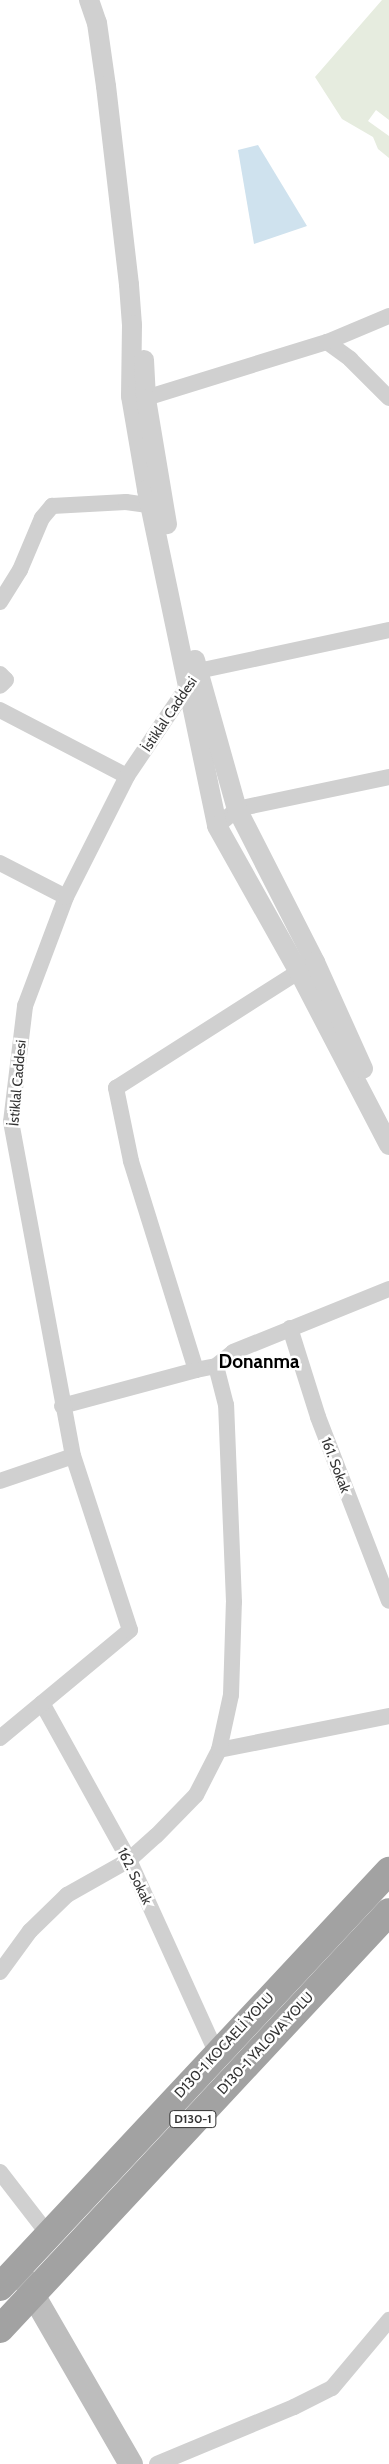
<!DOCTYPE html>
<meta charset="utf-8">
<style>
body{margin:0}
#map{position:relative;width:389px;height:2464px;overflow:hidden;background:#fff;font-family:Cabin,sans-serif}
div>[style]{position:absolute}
.green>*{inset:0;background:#e6ecdf}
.water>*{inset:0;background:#cfe2ee}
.minor>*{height:16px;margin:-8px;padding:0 8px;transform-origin:8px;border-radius:8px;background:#d0d0d0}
.tertiary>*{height:20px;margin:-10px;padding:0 10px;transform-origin:10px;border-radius:10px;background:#d0d0d0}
.secondary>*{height:24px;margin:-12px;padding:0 12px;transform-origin:12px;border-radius:12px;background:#bdbdbd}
.trunk>*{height:28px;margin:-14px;padding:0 14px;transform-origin:14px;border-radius:14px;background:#a2a2a2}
span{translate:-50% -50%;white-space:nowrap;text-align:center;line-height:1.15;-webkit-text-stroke:5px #fff;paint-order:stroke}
.shield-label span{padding:1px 4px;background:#fff;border:1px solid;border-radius:4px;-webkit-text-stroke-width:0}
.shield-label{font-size:12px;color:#333;font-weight:700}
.street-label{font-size:14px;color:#333}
.district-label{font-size:19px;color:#000;font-weight:700}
</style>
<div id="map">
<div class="green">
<div style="clip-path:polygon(382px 0,389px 0,389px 120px,376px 110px,368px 121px,389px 136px,389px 158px,378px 149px,373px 137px,342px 119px,315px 77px)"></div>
</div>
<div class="water">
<div style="clip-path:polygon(258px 145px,307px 226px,254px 244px,238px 150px)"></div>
</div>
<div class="minor">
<div style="left:327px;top:342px;width:29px;rotate:36deg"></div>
<div style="left:350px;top:359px;width:55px;rotate:45deg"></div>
<div style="left:136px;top:401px;width:200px;rotate:-17.2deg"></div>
<div style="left:327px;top:342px;width:67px;rotate:-22.8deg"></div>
<div style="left:0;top:602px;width:38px;rotate:-58deg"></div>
<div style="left:20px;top:570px;width:56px;rotate:-67.1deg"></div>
<div style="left:42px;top:518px;width:16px;rotate:-50deg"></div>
<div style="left:52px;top:506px;width:74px;rotate:-3.1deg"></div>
<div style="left:126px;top:502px;width:35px;rotate:8deg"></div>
<div style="left:0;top:674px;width:8px;rotate:45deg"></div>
<div style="left:6px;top:680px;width:8px;rotate:135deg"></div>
<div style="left:0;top:710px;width:143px;rotate:27.5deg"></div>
<div style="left:217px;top:826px;width:26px;rotate:-40deg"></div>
<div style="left:237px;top:809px;width:155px;rotate:-11.9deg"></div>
<div style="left:0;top:863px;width:74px;rotate:27.3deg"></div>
<div style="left:290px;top:1328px;width:93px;rotate:72.5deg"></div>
<div style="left:318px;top:1417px;width:197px;rotate:68.9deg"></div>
<div style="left:216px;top:1366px;width:20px;rotate:169deg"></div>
<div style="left:196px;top:1370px;width:219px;rotate:-107.3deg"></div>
<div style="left:131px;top:1161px;width:75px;rotate:-101.6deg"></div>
<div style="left:116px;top:1088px;width:229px;rotate:-32.5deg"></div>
<div style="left:62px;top:1406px;width:139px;rotate:-15deg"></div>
<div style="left:0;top:1481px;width:77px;rotate:-18.9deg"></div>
<div style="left:73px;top:1456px;width:340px;rotate:-100.5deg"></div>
<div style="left:11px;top:1122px;width:117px;rotate:-83.1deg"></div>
<div style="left:25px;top:1006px;width:116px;rotate:-69.4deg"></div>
<div style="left:66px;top:897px;width:136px;rotate:-63.2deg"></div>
<div style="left:127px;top:776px;width:127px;rotate:-55.9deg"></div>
<div style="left:198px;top:671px;width:195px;rotate:-12.1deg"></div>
<div style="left:42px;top:1703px;width:179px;rotate:61deg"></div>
<div style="left:129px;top:1860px;width:213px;rotate:65.6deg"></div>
<div style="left:0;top:1738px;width:169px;rotate:-39.7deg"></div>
<div style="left:130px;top:1630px;width:183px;rotate:-108.1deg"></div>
<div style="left:219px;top:1750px;width:173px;rotate:-11.3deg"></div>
<div style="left:0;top:1972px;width:51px;rotate:-53.8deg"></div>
<div style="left:30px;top:1931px;width:52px;rotate:-44.2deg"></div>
<div style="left:67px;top:1895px;width:71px;rotate:-29.4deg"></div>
<div style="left:129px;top:1860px;width:36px;rotate:-42deg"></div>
<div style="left:156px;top:1836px;width:57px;rotate:-45.7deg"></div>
<div style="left:196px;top:1795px;width:51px;rotate:-62.9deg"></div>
<div style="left:219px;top:1750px;width:56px;rotate:-77.7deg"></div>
<div style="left:231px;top:1695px;width:93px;rotate:-88.2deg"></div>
<div style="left:234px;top:1602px;width:197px;rotate:-92.3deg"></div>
<div style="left:226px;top:1405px;width:40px;rotate:-104.4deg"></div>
<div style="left:216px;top:1366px;width:22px;rotate:-39deg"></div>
<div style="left:233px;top:1352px;width:168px;rotate:-22deg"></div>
<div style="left:0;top:2172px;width:78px;rotate:52.3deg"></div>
<div style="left:157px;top:2464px;width:148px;rotate:-22.6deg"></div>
<div style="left:294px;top:2407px;width:42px;rotate:-26.6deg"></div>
<div style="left:332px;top:2388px;width:89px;rotate:-50deg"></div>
</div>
<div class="tertiary">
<div style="left:89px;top:0;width:24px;rotate:71deg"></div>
<div style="left:97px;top:23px;width:64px;rotate:81.9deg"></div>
<div style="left:106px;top:86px;width:200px;rotate:83.4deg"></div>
<div style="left:129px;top:285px;width:40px;rotate:85.7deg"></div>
<div style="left:132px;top:325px;width:71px;rotate:90.8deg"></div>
<div style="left:131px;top:396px;width:95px;rotate:80.3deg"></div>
<div style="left:147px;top:490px;width:343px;rotate:78.2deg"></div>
<div style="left:217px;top:826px;width:167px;rotate:60.7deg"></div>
<div style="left:299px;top:972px;width:195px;rotate:62.5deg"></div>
<div style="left:144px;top:360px;width:39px;rotate:87deg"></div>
<div style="left:146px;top:399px;width:127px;rotate:80.5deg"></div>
<div style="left:195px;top:660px;width:155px;rotate:74.3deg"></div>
<div style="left:237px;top:809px;width:172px;rotate:63deg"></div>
<div style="left:315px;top:962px;width:117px;rotate:65.8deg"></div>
</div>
<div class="secondary">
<div style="left:24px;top:2279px;width:214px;rotate:60deg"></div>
</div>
<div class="trunk">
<div style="left:0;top:2287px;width:570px;rotate:-46.92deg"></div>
<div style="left:0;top:2329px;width:570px;rotate:-46.99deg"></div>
</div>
<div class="shield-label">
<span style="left:193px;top:2119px">D130-1</span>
</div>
<div class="street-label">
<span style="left:169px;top:714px;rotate:-56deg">İstiklal Caddesi</span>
<span style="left:17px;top:1083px;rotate:-85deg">İstiklal Caddesi</span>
<span style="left:336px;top:1465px;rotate:69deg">161. Sokak</span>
<span style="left:135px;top:1876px;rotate:64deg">162. Sokak</span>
<span style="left:265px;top:2043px;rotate:-47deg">D130-1 YALOVA YOLU</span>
<span style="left:224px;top:2045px;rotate:-47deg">D130-1 KOCAELİ YOLU</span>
</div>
<div class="district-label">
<span style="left:259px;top:1362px">Donanma</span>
</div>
</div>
